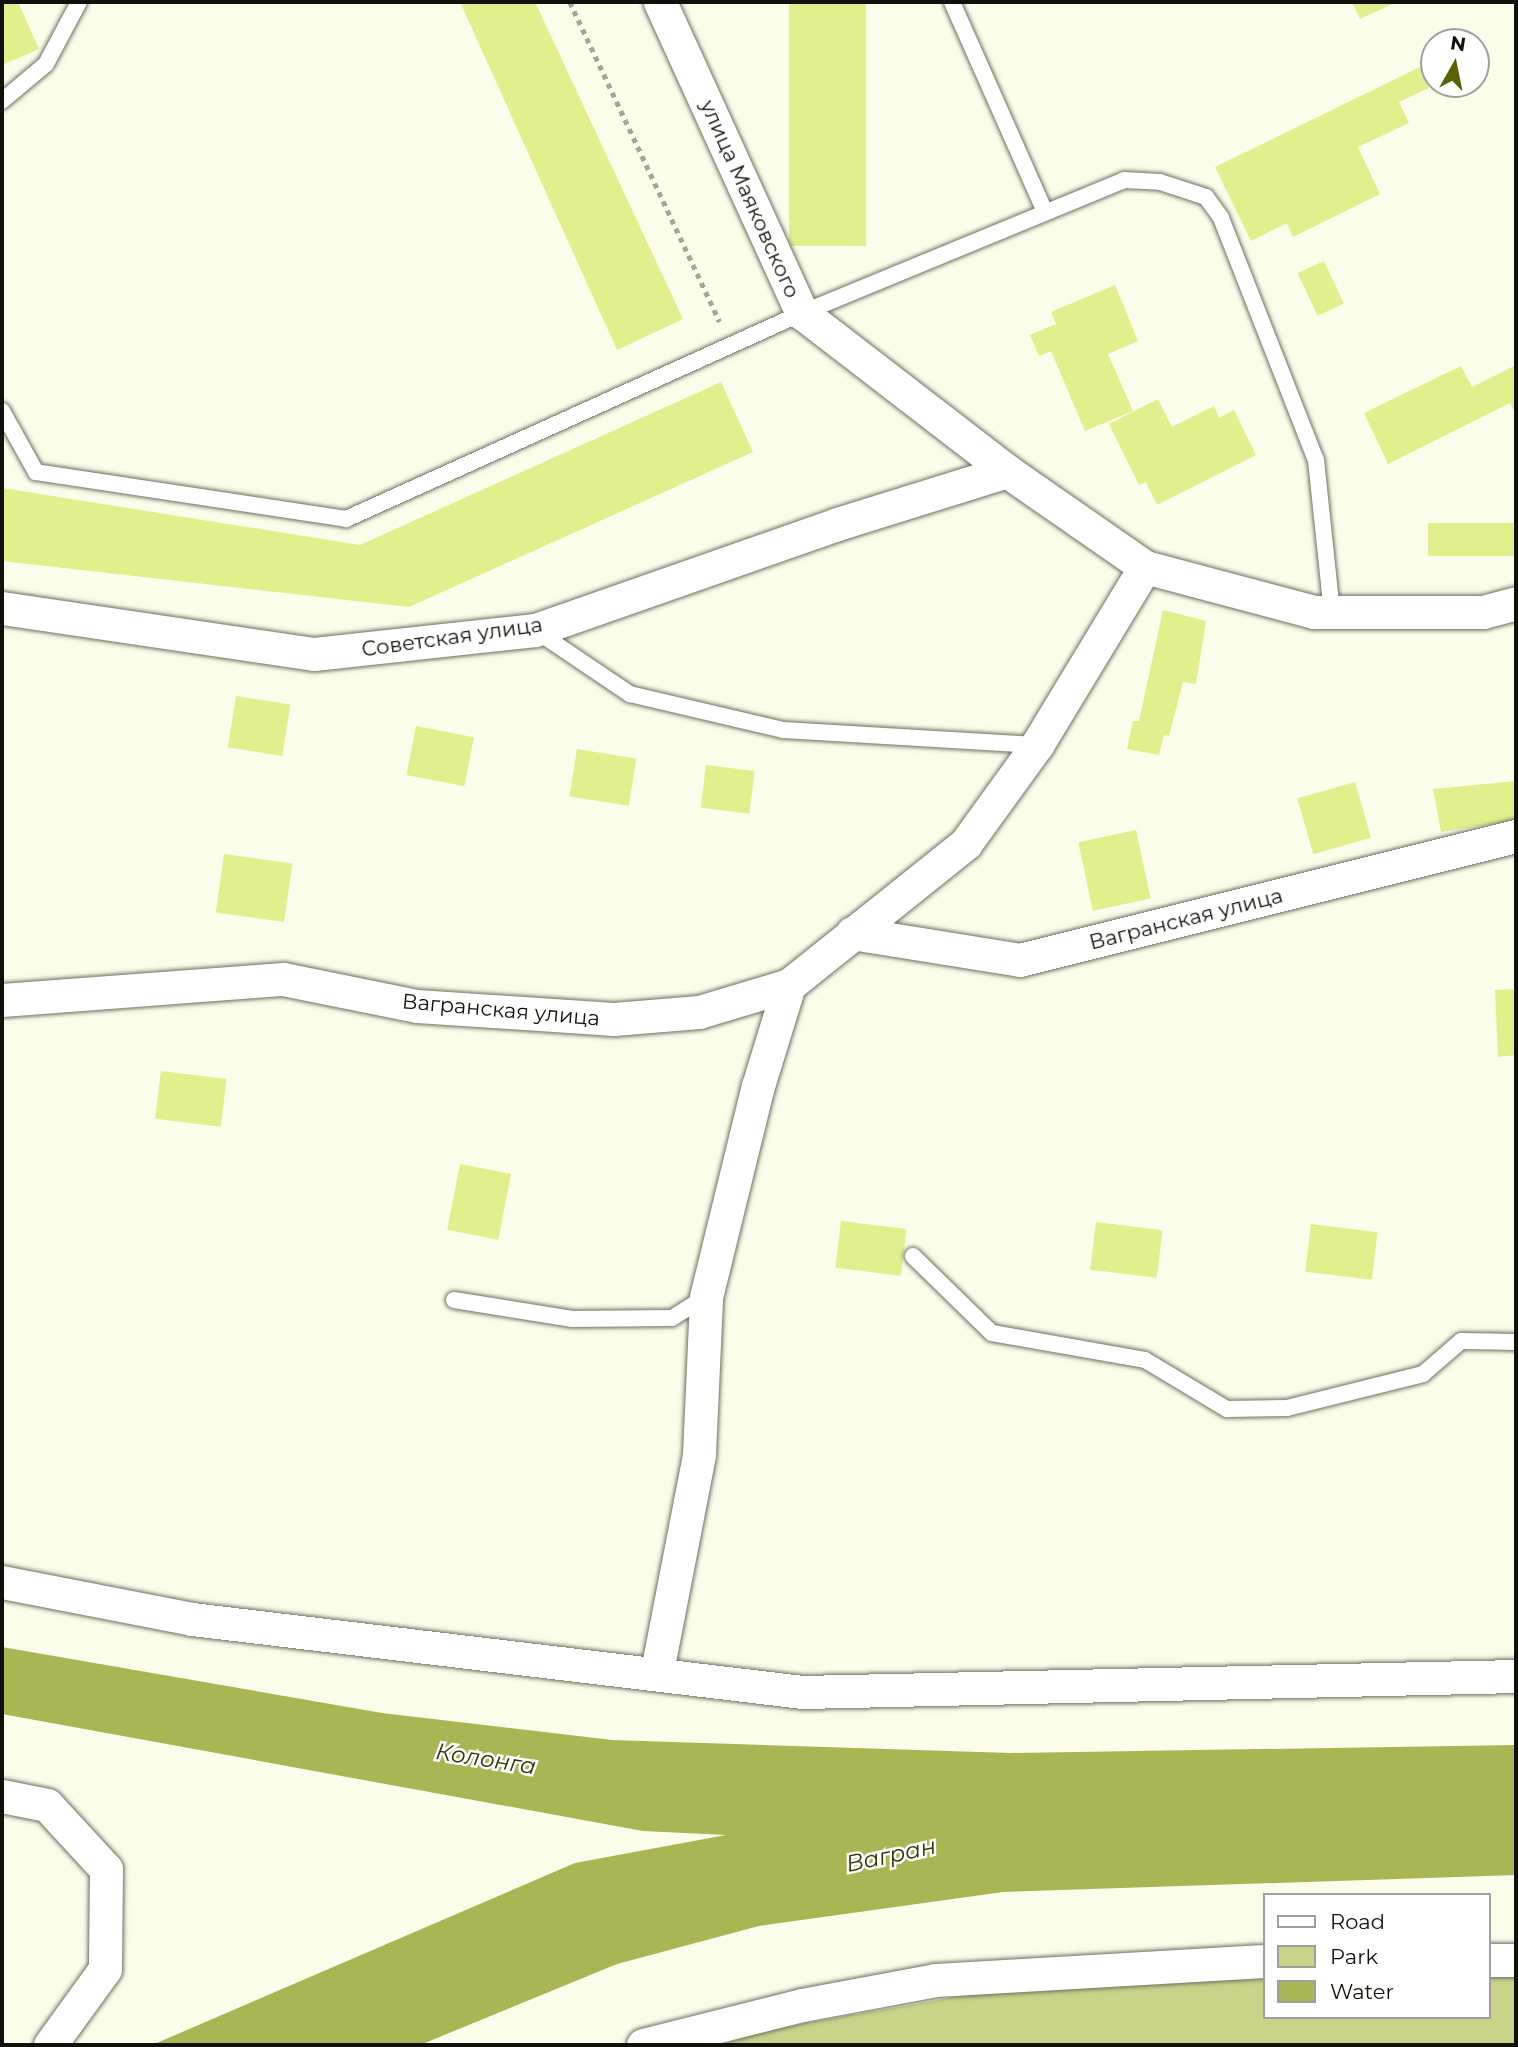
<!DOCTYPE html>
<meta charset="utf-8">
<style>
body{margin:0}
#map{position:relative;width:1518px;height:2047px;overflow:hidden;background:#f9fdea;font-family:Montserrat,sans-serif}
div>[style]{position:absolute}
.green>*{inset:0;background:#c9d488}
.water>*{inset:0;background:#aab654}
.building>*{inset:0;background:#e1ef8c;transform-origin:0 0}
.path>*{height:4.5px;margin-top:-2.25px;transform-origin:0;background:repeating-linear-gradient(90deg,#a2a597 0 5px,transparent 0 10px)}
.roads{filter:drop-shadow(0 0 2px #6e7161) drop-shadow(0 0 2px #6e7161)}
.lane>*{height:16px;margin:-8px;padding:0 8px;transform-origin:8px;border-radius:8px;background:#fff}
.street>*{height:33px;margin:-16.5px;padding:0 16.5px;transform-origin:16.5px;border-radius:16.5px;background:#fff}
span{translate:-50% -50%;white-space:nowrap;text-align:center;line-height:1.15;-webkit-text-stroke:5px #fff;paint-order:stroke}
.street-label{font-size:21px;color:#10110b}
.water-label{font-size:23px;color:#30350a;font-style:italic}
.frame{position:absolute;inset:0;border:4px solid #10110b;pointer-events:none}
.legend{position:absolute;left:1263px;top:1893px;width:228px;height:126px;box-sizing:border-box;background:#fff;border:2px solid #9fa09d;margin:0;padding:9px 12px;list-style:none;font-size:21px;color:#10110b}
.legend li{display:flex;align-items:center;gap:14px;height:35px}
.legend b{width:35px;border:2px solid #9fa09d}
.north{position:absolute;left:1420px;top:28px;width:70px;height:70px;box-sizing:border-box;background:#fff;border:2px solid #9fa09d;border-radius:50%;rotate:9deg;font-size:19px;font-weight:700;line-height:28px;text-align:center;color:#10110b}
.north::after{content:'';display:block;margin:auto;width:24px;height:32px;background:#596100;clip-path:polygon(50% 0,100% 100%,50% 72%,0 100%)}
</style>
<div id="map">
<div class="green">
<div style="clip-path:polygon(1488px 1976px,1516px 1977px,1516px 2045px,722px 2045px,760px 2031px,1013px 1987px,1264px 1979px,1264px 2017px,1488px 2017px)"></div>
</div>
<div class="water">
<div style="clip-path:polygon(2px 1647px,382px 1713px,612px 1740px,1010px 1753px,1516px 1745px,1516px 1875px,1003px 1892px,759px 1926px,617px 1964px,420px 2045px,152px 2045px,575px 1863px,726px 1835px,643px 1831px,2px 1714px)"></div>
</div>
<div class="building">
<div style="clip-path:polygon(2px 2px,18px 2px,39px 49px,2px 65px)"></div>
<div style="clip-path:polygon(460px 2px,535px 2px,683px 319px,617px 350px)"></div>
<div style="left:789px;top:2px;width:77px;height:244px"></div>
<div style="clip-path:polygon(1352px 2px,1397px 2px,1360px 19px)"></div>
<div style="clip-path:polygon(1420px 67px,1429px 88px,1399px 102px,1409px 123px,1358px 147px,1380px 194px,1293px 237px,1287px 223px,1251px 241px,1215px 167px)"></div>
<div style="left:1324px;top:261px;width:47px;height:29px;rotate:65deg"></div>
<div style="clip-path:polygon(1115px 285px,1138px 341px,1108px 354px,1133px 411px,1085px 431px,1051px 351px,1039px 356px,1030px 335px,1056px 324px,1051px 312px)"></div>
<div style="clip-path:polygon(1516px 365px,1516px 415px,1510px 403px,1388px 464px,1364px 413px,1461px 366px,1472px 387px)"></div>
<div style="clip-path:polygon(721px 382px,753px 452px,409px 607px,2px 561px,2px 488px,360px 545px)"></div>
<div style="clip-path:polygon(1158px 399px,1172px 427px,1214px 406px,1219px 418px,1234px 410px,1256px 455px,1157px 505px,1146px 482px,1139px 485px,1109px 424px)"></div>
<div style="left:1516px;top:523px;width:33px;height:88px;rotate:90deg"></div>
<div style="clip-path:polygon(1163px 610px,1206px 621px,1196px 684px,1183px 682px,1169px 736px,1164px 735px,1159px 755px,1127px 749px,1133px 721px,1139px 721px)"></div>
<div style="left:236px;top:696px;width:55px;height:52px;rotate:9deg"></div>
<div style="left:416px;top:726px;width:59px;height:50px;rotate:11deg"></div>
<div style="left:577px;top:749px;width:60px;height:48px;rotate:9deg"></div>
<div style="left:706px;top:765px;width:49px;height:43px;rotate:7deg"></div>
<div style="clip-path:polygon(1516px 781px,1516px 820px,1441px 832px,1433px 789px)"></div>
<div style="left:1355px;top:782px;width:58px;height:60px;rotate:74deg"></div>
<div style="left:1136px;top:830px;width:70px;height:59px;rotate:78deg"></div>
<div style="left:224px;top:854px;width:69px;height:59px;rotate:8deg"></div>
<div style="clip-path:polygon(1516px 989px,1516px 1055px,1498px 1057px,1495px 990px)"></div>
<div style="left:161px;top:1071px;width:66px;height:48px;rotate:7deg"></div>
<div style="left:460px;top:1164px;width:52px;height:67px;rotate:11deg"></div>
<div style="left:841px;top:1221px;width:66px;height:47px;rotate:7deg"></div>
<div style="left:1096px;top:1222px;width:67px;height:48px;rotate:7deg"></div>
<div style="left:1311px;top:1224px;width:67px;height:48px;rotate:7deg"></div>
</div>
<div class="path">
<div style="left:570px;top:2px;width:353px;rotate:64.9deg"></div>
</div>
<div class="roads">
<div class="lane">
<div style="left:952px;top:2px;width:230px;rotate:66.1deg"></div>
<div style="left:2px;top:101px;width:57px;rotate:-40.1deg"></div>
<div style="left:46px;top:64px;width:70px;rotate:-62deg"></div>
<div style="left:2px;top:411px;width:70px;rotate:60.9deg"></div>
<div style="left:36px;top:472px;width:314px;rotate:8.6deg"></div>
<div style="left:346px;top:519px;width:500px;rotate:-24.31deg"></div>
<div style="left:802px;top:313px;width:348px;rotate:-22.4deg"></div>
<div style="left:1124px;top:180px;width:36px;rotate:3deg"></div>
<div style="left:1160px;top:182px;width:48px;rotate:18.1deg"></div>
<div style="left:1206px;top:197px;width:26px;rotate:54deg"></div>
<div style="left:1221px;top:218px;width:260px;rotate:68.6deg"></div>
<div style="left:1316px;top:460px;width:153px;rotate:84deg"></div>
<div style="left:535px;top:630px;width:115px;rotate:34deg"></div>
<div style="left:630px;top:694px;width:157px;rotate:13.2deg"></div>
<div style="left:783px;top:730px;width:254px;rotate:3.4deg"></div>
<div style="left:913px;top:1256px;width:110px;rotate:44.3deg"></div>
<div style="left:992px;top:1333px;width:155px;rotate:10deg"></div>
<div style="left:1145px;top:1360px;width:96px;rotate:30.9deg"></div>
<div style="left:1227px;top:1409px;width:60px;rotate:-1deg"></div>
<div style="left:1287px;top:1408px;width:140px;rotate:-14deg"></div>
<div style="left:1423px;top:1374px;width:50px;rotate:-41deg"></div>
<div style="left:1461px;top:1341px;width:55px;rotate:1deg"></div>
<div style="left:454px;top:1300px;width:120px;rotate:9.1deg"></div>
<div style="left:572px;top:1319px;width:100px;rotate:-0.6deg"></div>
<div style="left:672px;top:1318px;width:40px;rotate:-32deg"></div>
</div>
<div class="street">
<div style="left:660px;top:2px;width:342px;rotate:65.5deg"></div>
<div style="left:802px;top:313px;width:259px;rotate:37.6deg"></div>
<div style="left:1007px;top:471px;width:168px;rotate:34.8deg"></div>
<div style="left:1145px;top:567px;width:175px;rotate:14.9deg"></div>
<div style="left:1314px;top:612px;width:169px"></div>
<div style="left:1483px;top:612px;width:34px;rotate:-15deg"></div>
<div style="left:2px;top:608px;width:315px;rotate:8.4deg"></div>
<div style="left:314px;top:654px;width:222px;rotate:-6.2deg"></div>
<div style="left:535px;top:630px;width:320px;rotate:-19.3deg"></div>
<div style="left:837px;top:524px;width:178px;rotate:-17.3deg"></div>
<div style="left:852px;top:933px;width:170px;rotate:9.1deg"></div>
<div style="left:1020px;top:960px;width:511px;rotate:-14.04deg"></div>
<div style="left:2px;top:1000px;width:282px;rotate:-4.3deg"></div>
<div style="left:283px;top:979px;width:137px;rotate:11.4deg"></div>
<div style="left:417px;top:1006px;width:197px;rotate:3.8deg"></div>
<div style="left:614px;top:1019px;width:85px;rotate:-4.7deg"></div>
<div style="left:699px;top:1012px;width:94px;rotate:-16.7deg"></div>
<div style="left:2px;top:1582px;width:194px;rotate:11deg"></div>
<div style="left:192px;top:1619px;width:614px;rotate:6.82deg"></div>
<div style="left:802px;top:1692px;width:714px;rotate:-1.28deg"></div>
<div style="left:657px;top:1671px;width:221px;rotate:-79deg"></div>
<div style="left:699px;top:1454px;width:157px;rotate:-87.4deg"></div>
<div style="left:706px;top:1297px;width:217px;rotate:-76.2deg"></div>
<div style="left:758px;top:1086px;width:106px;rotate:-72.9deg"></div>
<div style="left:789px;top:985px;width:227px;rotate:-38.7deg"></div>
<div style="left:966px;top:843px;width:121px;rotate:-54.1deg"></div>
<div style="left:1037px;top:745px;width:208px;rotate:-58.8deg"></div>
<div style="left:2px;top:1796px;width:46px;rotate:11.3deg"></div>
<div style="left:47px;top:1805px;width:87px;rotate:47.3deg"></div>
<div style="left:106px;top:1869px;width:100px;rotate:90.6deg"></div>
<div style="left:105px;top:1969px;width:94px;rotate:125.9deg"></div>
<div style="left:1488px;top:1960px;width:28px"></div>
<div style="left:643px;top:2045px;width:164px;rotate:-14.1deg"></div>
<div style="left:802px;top:2005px;width:135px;rotate:-10.6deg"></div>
<div style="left:935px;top:1980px;width:330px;rotate:-3.3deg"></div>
</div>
</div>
<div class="street-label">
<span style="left:750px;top:199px;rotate:66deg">улица Маяковского</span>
<span style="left:452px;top:637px;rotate:-8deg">Советская улица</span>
<span style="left:1186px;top:919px;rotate:-14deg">Вагранская улица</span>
<span style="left:501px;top:1010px;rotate:5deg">Вагранская улица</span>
</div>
<div class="water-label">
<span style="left:486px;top:1759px;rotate:9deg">Колонга</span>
<span style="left:891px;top:1855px;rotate:-12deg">Вагран</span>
</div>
<div class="frame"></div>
<ul class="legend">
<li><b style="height:9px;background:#fff"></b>Road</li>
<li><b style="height:19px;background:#c9d488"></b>Park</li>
<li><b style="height:19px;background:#aab654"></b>Water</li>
</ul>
<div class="north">N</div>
</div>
